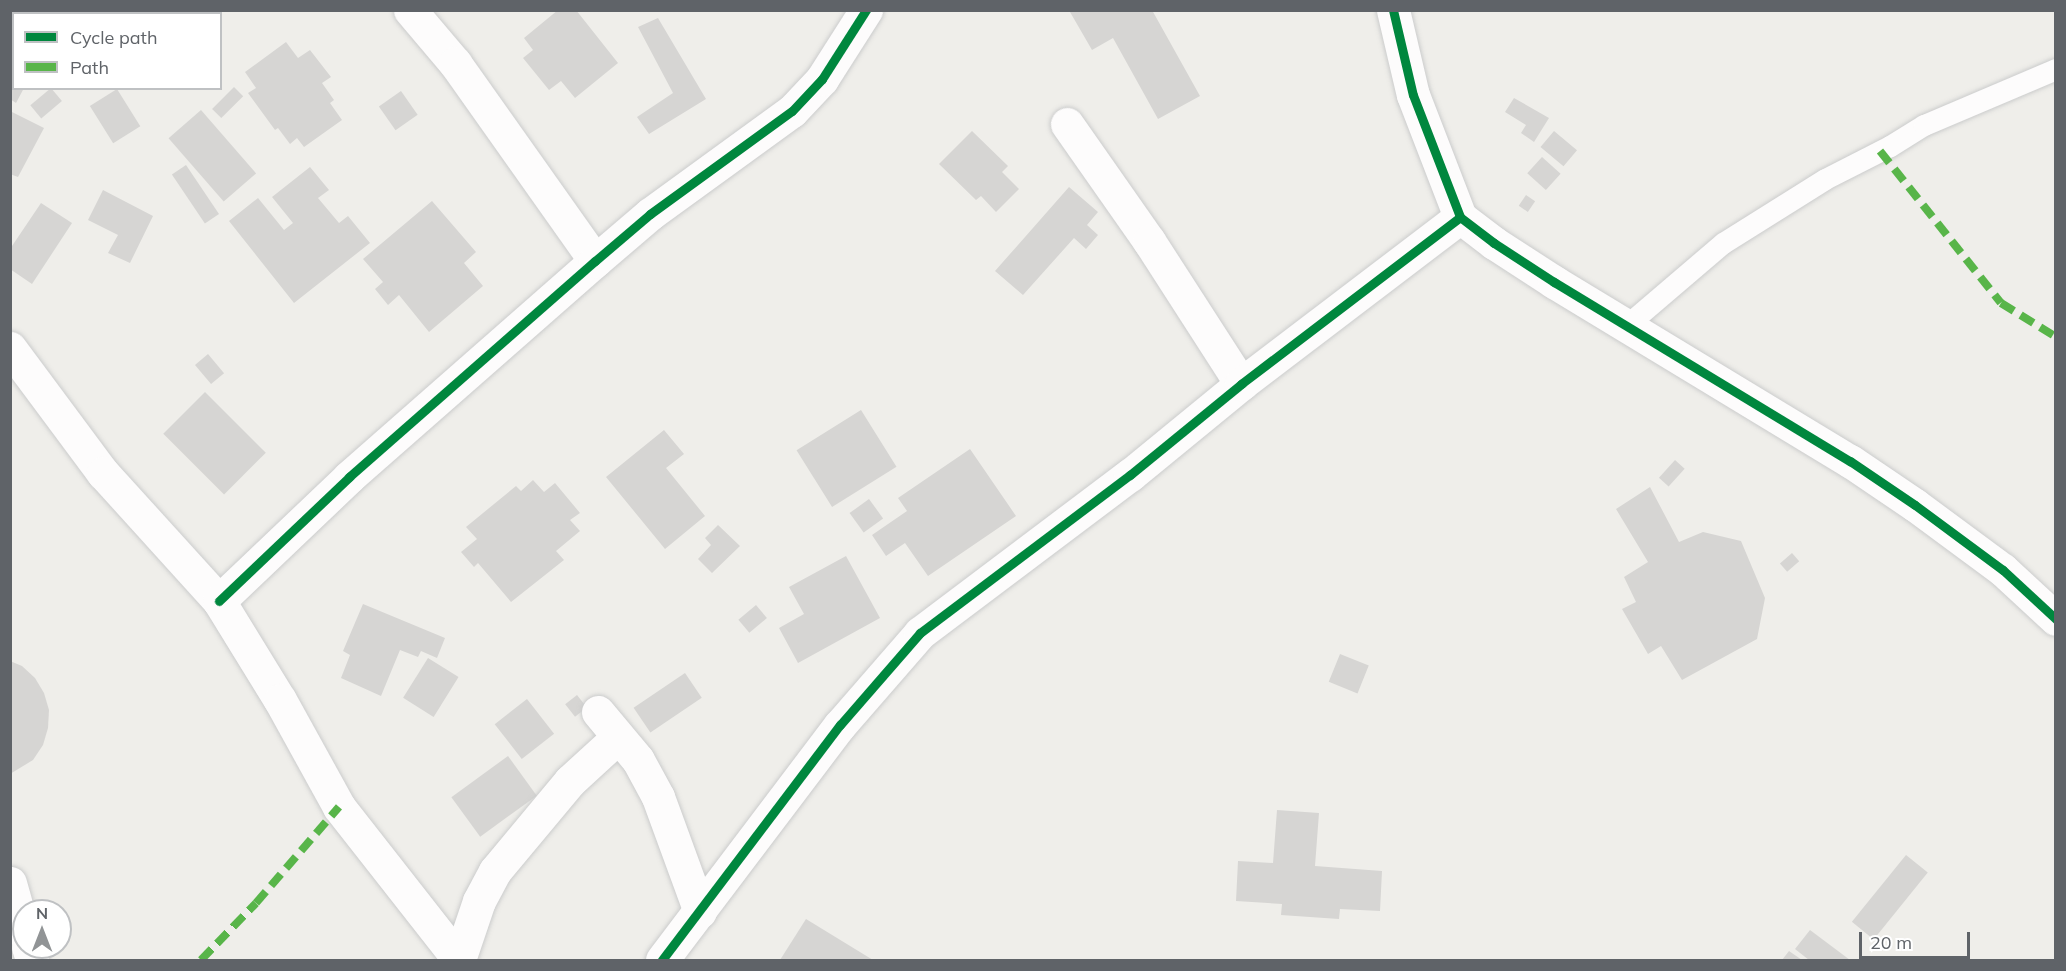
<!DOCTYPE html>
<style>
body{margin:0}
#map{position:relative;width:2066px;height:971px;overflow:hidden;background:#efeeea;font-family:Mulish,sans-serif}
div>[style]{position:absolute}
.building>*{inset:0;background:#d6d5d3;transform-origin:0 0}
.roads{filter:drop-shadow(0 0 2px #cbcccc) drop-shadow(0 0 2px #cbcccc)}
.lane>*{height:21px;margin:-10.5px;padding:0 10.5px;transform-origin:10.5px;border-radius:10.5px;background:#fdfcfc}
.street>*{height:33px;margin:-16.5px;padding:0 16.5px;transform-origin:16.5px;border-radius:16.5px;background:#fdfcfc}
.quiet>*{height:8px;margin-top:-4px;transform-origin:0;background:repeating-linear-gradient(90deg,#58b549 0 15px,transparent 0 23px)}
.cycleway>*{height:9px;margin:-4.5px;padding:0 4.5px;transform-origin:4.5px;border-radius:4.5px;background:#00873e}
span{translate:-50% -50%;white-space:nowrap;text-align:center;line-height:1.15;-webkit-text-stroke:5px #fff;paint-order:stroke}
.frame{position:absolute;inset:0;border:12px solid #5f6368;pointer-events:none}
.legend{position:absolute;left:12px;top:12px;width:210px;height:78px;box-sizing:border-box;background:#fff;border:2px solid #bfc1c3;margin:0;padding:8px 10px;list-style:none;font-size:18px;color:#5f6368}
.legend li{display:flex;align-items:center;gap:12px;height:30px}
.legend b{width:30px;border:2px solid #bfc1c3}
.north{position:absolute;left:12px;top:899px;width:60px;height:60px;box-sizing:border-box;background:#fff;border:2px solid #bfc1c3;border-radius:50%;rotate:0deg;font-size:16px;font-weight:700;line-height:24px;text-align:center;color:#5f6368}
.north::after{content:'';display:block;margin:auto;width:21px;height:27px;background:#919496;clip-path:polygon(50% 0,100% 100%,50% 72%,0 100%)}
.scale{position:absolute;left:1859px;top:932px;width:111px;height:27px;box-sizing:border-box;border:3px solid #5f6368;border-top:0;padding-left:8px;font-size:18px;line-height:21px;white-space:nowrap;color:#5f6368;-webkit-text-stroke:4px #fff;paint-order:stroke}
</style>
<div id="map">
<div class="building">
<div style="clip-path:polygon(558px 10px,576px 10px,618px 63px,575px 98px,561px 81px,549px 90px,523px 58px,533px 50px,524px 38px)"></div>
<div style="clip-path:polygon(1072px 10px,1152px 10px,1200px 96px,1158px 119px,1113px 38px,1092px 50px,1070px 12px)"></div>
<div style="clip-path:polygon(658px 18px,706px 99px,649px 134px,637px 117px,673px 93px,638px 27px)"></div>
<div style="clip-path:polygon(14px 32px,14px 59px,10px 55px,10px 35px)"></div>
<div style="clip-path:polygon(286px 42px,298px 58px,310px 50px,331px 77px,322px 83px,334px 100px,330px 103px,342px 120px,304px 147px,297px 138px,290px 144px,278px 128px,275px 130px,248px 93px,256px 88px,245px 72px)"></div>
<div style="clip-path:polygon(10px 68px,14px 70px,14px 88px,24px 88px,16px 103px,10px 99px)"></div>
<div style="left:234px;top:87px;width:13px;height:31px;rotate:45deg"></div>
<div style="left:51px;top:88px;width:17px;height:27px;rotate:50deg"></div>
<div style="left:117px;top:89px;width:44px;height:32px;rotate:58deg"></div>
<div style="left:401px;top:91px;width:29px;height:27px;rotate:55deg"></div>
<div style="clip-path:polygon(1514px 98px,1549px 118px,1534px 142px,1521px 133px,1526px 125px,1505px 112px)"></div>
<div style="left:201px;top:110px;width:84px;height:43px;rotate:49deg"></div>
<div style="clip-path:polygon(10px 111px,44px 128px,18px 177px,10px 174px)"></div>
<div style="clip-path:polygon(972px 131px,1008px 166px,1002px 172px,1019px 189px,996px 212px,981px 196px,976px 200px,939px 164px)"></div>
<div style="left:1554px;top:131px;width:30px;height:21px;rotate:40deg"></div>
<div style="left:1542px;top:157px;width:25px;height:22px;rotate:42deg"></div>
<div style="left:186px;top:165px;width:59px;height:17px;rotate:56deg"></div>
<div style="clip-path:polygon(310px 167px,329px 190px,318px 198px,339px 223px,348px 216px,370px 243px,294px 303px,229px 221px,258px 198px,284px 230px,293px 223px,272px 197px)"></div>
<div style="clip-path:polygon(1069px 187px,1098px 212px,1087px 225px,1098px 235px,1086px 249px,1074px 238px,1023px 295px,995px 271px)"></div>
<div style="clip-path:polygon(103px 190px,153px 216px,130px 263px,108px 253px,118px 235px,88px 220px)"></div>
<div style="left:1526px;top:195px;width:11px;height:13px;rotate:34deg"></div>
<div style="clip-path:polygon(432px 201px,476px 252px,464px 263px,483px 286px,429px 332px,399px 295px,388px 305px,375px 289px,383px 282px,363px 259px)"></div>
<div style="clip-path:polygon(41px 203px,72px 223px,32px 284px,10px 269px,10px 249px)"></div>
<div style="left:208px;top:354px;width:25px;height:17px;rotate:50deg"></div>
<div style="left:205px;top:392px;width:86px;height:59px;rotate:45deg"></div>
<div style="left:861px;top:410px;width:67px;height:76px;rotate:58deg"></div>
<div style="clip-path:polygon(664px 430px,684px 454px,666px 468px,705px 516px,665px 549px,606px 477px)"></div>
<div style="clip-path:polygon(970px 449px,1016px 516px,928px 576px,905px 543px,886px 556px,872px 535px,907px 511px,898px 498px)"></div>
<div style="left:1675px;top:460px;width:13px;height:24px;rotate:42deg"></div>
<div style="clip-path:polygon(533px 480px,544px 492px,555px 483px,580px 513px,570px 520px,580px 531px,556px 551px,564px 560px,511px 602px,478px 563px,474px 567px,461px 552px,477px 539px,466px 527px,516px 486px,521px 491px)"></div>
<div style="clip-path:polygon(1650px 487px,1679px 542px,1703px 532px,1741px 541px,1765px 598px,1757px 639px,1682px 680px,1661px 646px,1648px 654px,1622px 609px,1636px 602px,1624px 577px,1648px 562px,1616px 509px)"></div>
<div style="left:869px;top:499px;width:24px;height:24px;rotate:54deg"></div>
<div style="clip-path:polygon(718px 525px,740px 546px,712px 573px,698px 559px,711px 545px,705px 538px)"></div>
<div style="left:1792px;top:553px;width:11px;height:16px;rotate:49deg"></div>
<div style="clip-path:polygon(846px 556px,880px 618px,798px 663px,779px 628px,804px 614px,789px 587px)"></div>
<div style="clip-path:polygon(363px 604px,445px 638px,437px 658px,421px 651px,418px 657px,400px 650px,381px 696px,341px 678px,350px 655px,343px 651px)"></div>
<div style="left:756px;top:605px;width:17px;height:23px;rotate:50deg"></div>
<div style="left:1340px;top:654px;width:31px;height:30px;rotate:22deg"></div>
<div style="left:428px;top:658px;width:36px;height:47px;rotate:32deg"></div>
<div style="clip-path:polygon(10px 661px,22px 666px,35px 678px,44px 693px,49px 710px,48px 728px,43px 745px,33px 760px,10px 774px)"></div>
<div style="left:685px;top:673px;width:30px;height:62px;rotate:56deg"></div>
<div style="left:577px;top:695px;width:16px;height:15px;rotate:52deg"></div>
<div style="left:527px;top:699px;width:44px;height:41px;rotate:52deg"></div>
<div style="left:508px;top:756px;width:49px;height:70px;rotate:54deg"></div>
<div style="clip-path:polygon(1277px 810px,1319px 813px,1315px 866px,1382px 871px,1380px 911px,1340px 909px,1339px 919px,1281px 915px,1282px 904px,1236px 901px,1238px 861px,1273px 863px)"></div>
<div style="left:1906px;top:855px;width:28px;height:86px;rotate:39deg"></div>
<div style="clip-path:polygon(806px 919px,873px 960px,780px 960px)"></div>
<div style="clip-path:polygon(1810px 930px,1850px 960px,1809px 960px,1795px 949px)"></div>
<div style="clip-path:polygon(1789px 951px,1802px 960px,1782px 960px)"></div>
</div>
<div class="roads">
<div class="lane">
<div style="left:1627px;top:325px;width:126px;rotate:-40.5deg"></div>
<div style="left:1723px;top:243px;width:120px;rotate:-32.1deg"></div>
<div style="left:1825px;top:179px;width:73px;rotate:-26.9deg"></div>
<div style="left:1890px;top:146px;width:40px;rotate:-32deg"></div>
<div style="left:1924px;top:125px;width:143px;rotate:-23deg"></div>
</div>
<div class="street">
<div style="left:410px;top:10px;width:70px;rotate:49.7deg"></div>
<div style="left:455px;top:63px;width:242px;rotate:54.7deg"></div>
<div style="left:1393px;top:10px;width:87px;rotate:76.8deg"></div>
<div style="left:1413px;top:95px;width:131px;rotate:68.9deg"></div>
<div style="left:1460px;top:217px;width:43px;rotate:37.4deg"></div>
<div style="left:1494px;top:243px;width:72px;rotate:33deg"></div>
<div style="left:1554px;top:282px;width:346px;rotate:31.2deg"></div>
<div style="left:1850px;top:461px;width:78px;rotate:34.1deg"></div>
<div style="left:1915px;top:505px;width:109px;rotate:36.5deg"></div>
<div style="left:2003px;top:570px;width:72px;rotate:42.8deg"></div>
<div style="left:1067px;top:124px;width:143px;rotate:55deg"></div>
<div style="left:1149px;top:241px;width:170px;rotate:57.2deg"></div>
<div style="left:10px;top:348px;width:156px;rotate:53.4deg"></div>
<div style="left:103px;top:473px;width:173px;rotate:47.8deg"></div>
<div style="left:219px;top:601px;width:116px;rotate:58.4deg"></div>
<div style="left:280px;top:700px;width:122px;rotate:61.1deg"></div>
<div style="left:339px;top:807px;width:194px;rotate:51.9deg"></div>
<div style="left:219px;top:601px;width:180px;rotate:-43.6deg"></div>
<div style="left:349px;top:477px;width:327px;rotate:-41.3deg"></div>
<div style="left:595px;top:261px;width:72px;rotate:-40.5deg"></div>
<div style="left:650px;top:214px;width:175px;rotate:-36deg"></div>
<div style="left:792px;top:111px;width:44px;rotate:-46.8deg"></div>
<div style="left:822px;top:79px;width:82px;rotate:-57.5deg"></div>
<div style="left:598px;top:712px;width:62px;rotate:50.2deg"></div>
<div style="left:638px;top:760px;width:42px;rotate:61.6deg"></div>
<div style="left:658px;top:797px;width:122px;rotate:69.9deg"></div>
<div style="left:10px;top:883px;width:52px;rotate:74.4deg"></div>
<div style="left:28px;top:947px;width:14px;rotate:73deg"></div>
<div style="left:459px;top:960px;width:62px;rotate:-71.3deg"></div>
<div style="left:479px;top:901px;width:34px;rotate:-62deg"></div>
<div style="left:495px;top:871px;width:117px;rotate:-50.2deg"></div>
<div style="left:570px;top:781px;width:65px;rotate:-42.5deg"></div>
<div style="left:662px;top:960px;width:295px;rotate:-52.9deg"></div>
<div style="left:840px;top:725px;width:122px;rotate:-49deg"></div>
<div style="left:920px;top:633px;width:263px;rotate:-37deg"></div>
<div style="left:1130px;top:475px;width:144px;rotate:-39.3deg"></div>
<div style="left:1241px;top:384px;width:275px;rotate:-37.3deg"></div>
</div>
</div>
<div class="quiet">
<div style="left:1880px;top:151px;width:194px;rotate:51.5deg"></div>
<div style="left:2001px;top:303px;width:65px;rotate:31.7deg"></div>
<div style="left:201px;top:960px;width:79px;rotate:-46deg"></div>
<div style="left:256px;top:903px;width:127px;rotate:-49.2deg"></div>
</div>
<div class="cycleway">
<div style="left:1393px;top:10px;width:87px;rotate:76.8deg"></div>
<div style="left:1413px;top:95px;width:131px;rotate:68.9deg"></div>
<div style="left:1460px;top:217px;width:43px;rotate:37.4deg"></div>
<div style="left:1494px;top:243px;width:72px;rotate:33deg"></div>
<div style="left:1554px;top:282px;width:346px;rotate:31.2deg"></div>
<div style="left:1850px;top:461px;width:78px;rotate:34.1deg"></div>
<div style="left:1915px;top:505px;width:109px;rotate:36.5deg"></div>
<div style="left:2003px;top:570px;width:72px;rotate:42.8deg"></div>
<div style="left:219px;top:601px;width:180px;rotate:-43.6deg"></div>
<div style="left:349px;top:477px;width:327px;rotate:-41.3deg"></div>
<div style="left:595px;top:261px;width:72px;rotate:-40.5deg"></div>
<div style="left:650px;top:214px;width:175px;rotate:-36deg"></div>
<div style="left:792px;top:111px;width:44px;rotate:-46.8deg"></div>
<div style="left:822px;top:79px;width:82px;rotate:-57.5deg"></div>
<div style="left:662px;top:960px;width:295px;rotate:-52.9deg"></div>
<div style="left:840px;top:725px;width:122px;rotate:-49deg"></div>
<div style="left:920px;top:633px;width:263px;rotate:-37deg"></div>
<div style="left:1130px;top:475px;width:144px;rotate:-39.3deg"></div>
<div style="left:1241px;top:384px;width:275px;rotate:-37.3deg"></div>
</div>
<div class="frame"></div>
<ul class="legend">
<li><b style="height:8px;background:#00873e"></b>Cycle path</li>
<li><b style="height:8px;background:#58b549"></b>Path</li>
</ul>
<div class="north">N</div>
<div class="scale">20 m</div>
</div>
